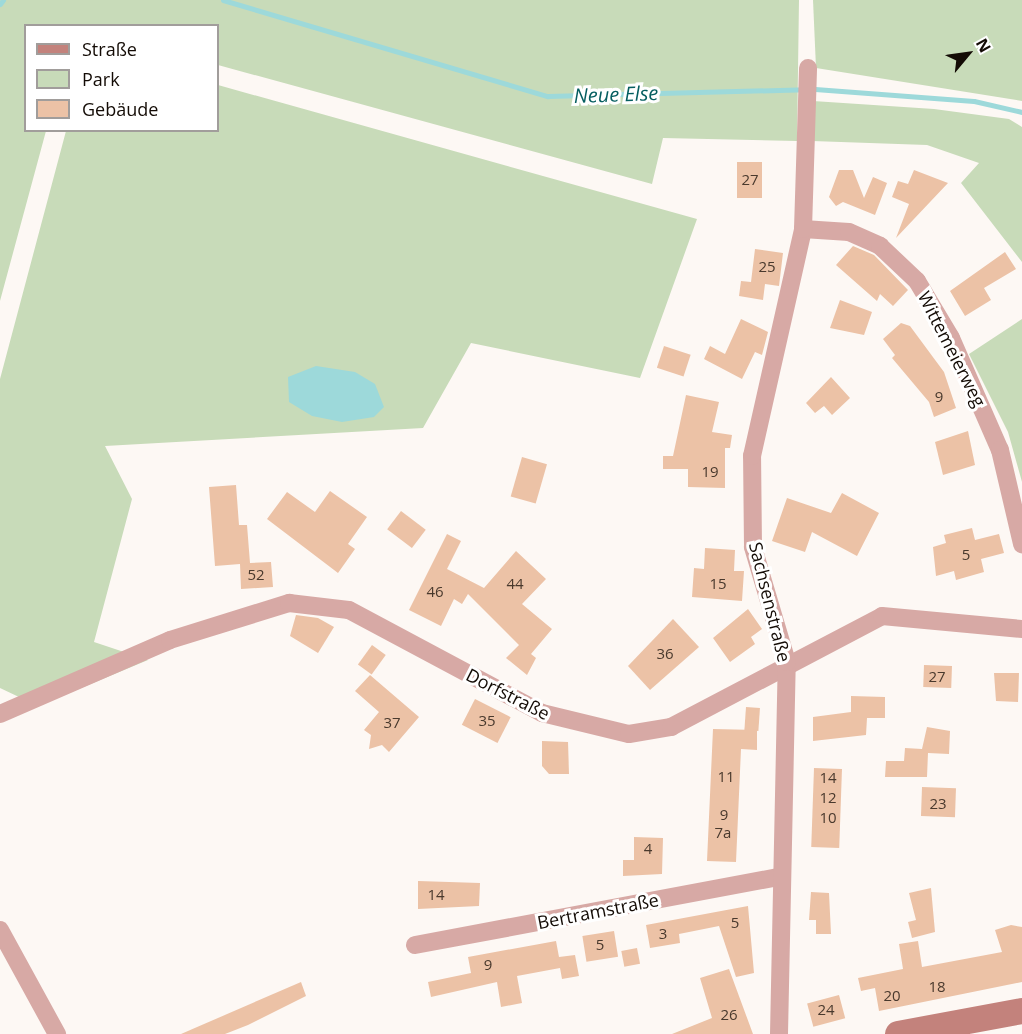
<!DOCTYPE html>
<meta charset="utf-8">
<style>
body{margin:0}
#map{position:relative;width:1022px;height:1034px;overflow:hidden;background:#fdf8f4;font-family:"Open Sans",sans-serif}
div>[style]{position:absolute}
.green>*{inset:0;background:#c8dbb9}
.water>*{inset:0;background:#9dd9da}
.stream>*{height:5px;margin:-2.5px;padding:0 2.5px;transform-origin:2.5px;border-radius:2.5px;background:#9dd9da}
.building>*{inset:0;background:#ecc2a6;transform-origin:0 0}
.minor>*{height:18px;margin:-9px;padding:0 9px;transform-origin:9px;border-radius:9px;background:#d7a9a5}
.secondary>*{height:26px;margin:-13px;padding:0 13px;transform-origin:13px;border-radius:13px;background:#c3827c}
span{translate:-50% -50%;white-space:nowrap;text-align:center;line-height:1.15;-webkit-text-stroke:6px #fff;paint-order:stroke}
.number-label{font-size:15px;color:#49392d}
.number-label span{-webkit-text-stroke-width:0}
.street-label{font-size:18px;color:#130b05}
.water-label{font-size:20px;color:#055e60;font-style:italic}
.legend{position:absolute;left:24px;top:24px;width:195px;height:108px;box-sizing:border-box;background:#fff;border:2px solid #a19d9b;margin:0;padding:8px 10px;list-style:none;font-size:18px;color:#130b05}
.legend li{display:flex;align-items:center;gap:12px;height:30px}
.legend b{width:30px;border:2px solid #a19d9b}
.north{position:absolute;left:938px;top:24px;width:60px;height:60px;-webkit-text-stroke:4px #fff;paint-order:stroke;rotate:61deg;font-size:16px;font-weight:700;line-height:24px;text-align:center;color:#130b05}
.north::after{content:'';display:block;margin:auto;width:21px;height:27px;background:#130b05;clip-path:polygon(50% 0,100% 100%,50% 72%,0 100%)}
</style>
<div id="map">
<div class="green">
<div style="clip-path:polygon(0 0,799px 0,797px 141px,663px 138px,652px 184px,218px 65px,218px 26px,26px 26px,26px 130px,46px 131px,0 301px)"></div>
<div style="clip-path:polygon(813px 0,1022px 0,1022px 101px,816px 68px)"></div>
<div style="clip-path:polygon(218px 85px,697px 219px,640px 378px,471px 343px,423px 428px,105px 446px,132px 499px,94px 642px,148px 660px,38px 706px,0 688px,0 379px,66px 131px,218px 130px)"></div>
<div style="clip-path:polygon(813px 101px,934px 109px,1009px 119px,1022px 127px,1022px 262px,961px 183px,979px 163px,927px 145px,812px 141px)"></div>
<div style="clip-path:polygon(1022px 319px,1022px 482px,1008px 432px,969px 354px)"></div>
</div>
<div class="water">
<div style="clip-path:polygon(316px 366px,355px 372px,375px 384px,384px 407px,374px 417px,342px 422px,312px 416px,289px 402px,288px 377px)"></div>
</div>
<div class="stream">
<div style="left:223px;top:0;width:339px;rotate:16.5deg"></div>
<div style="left:548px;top:96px;width:267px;rotate:-1.5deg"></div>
<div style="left:815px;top:89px;width:159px;rotate:4.3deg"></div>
<div style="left:974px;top:101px;width:49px;rotate:12.9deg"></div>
<div style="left:0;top:4px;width:5px;rotate:-53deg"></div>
</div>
<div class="building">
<div style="left:737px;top:162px;width:25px;height:36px"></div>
<div style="clip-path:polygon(839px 170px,853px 170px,864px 198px,873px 177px,887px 183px,875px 215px,843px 202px,836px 206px,829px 197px)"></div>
<div style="clip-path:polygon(914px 170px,948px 183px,896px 238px,909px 204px,892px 197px,898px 181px,908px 184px)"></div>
<div style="clip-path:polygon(853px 246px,874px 255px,908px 290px,893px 306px,880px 294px,877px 301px,836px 265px)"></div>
<div style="clip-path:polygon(755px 249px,783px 253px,779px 286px,765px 284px,763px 300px,739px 296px,741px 281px,751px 282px)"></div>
<div style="clip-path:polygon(1005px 252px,1016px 269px,984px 288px,991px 300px,965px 316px,950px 291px)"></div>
<div style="clip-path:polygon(840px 300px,872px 312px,864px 335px,830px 328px)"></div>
<div style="clip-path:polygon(741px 319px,768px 332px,762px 355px,755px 352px,742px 379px,704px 359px,710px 346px,725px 354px)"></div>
<div style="clip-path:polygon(901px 323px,910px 326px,944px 372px,956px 408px,934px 417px,929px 402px,892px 358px,895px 355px,883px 339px)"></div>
<div style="left:664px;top:346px;width:28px;height:23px;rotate:18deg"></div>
<div style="clip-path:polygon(831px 377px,850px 398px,832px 415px,824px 406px,815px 413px,806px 403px)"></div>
<div style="clip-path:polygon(686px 395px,719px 402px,712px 432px,732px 435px,730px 448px,725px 448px,725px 488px,688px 487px,688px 469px,663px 469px,663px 456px,673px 456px)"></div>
<div style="clip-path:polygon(968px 431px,975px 465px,943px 475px,935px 442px)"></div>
<div style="left:522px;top:457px;width:26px;height:41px;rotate:16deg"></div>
<div style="clip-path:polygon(236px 485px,239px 525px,247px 525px,250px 563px,271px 562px,273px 587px,241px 589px,240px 564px,215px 566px,209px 487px)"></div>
<div style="clip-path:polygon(330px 491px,367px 517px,348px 544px,355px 549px,338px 573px,267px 519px,287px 492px,315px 512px)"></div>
<div style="clip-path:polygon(842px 493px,879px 513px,857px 556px,812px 532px,805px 552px,772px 541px,787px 498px,831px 513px)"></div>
<div style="left:401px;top:511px;width:31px;height:23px;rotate:37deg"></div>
<div style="clip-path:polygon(972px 528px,975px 540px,999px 534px,1004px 553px,981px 559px,984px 572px,956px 580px,954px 571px,936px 576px,933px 547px,946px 543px,944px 535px)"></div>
<div style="clip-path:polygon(447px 534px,461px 541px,447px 569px,484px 588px,516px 551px,546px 579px,522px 604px,552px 629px,531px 654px,536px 658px,527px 675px,506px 658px,519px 645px,468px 594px,462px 604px,454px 599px,441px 626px,409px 610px)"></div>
<div style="clip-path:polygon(705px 548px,735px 550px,734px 571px,744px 571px,742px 601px,692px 597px,694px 568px,704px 569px)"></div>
<div style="clip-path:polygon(748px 609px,762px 629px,751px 637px,755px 644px,730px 662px,713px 638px)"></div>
<div style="clip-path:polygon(296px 615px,318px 618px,334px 627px,318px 653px,290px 636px)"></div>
<div style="clip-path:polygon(673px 619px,699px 647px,650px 690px,628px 666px)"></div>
<div style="left:372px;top:645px;width:17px;height:24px;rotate:36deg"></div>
<div style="left:924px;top:665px;width:28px;height:22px;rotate:2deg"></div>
<div style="clip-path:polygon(994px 673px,1019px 673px,1018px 702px,996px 701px)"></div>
<div style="clip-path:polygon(370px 675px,419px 717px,389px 752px,382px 745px,369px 749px,371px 735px,364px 730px,379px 712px,355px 691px)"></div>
<div style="clip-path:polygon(851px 696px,885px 697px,885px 718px,867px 718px,866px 735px,813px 741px,813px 717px,851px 712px)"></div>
<div style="left:475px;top:699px;width:40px;height:29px;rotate:27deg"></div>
<div style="left:746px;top:707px;width:14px;height:23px;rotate:4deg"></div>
<div style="clip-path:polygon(927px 727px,950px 731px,949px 754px,928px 753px,927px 777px,885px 777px,886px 761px,904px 761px,905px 748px,922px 749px)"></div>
<div style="clip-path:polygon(713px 729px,757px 730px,757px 750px,741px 749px,736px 862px,707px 861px)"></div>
<div style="clip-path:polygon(542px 741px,568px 742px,569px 774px,549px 774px,542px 766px)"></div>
<div style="left:814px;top:768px;width:28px;height:79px;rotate:2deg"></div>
<div style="left:922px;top:787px;width:34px;height:29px;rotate:2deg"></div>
<div style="clip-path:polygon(634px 837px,663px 838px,662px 874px,623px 876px,623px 860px,634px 860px)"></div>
<div style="clip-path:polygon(418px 881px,480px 883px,479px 906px,418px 909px)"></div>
<div style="clip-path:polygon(931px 888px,935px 932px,912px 938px,908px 922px,916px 920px,909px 893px)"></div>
<div style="clip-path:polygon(811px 892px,829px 893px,831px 934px,816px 934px,816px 920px,809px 920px)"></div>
<div style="clip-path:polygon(748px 906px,754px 973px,736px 977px,719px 926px,679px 934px,680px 943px,650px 948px,646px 925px)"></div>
<div style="clip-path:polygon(1011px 925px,1022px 927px,1022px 982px,879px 1011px,875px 988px,861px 991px,858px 978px,903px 969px,899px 944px,918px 941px,922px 967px,1002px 952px,995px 930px)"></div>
<div style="left:614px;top:931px;width:26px;height:32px;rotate:81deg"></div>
<div style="clip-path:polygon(556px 941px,559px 957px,575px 955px,579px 976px,562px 979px,560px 968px,517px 976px,522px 1003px,501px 1007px,497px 982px,431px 997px,428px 982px,471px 973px,468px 957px)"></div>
<div style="left:637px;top:948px;width:16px;height:16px;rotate:79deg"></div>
<div style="clip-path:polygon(729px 969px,753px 1034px,672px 1034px,712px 1018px,700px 978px)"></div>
<div style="clip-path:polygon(301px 982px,306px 996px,248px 1025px,225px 1034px,181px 1034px)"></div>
<div style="left:839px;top:995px;width:24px;height:33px;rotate:75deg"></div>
</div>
<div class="minor">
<div style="left:803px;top:229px;width:46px;rotate:3.7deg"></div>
<div style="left:849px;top:232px;width:34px;rotate:24deg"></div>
<div style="left:880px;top:246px;width:51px;rotate:43.4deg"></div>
<div style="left:917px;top:281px;width:66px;rotate:59.2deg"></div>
<div style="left:951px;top:338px;width:122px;rotate:66.4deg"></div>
<div style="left:1000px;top:450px;width:97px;rotate:76.8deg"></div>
<div style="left:0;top:714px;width:185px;rotate:-23.5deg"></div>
<div style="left:170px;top:640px;width:125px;rotate:-17.3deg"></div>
<div style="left:289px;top:603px;width:60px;rotate:6.7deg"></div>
<div style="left:349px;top:610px;width:219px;rotate:28.1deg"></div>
<div style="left:542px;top:713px;width:89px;rotate:13.6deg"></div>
<div style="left:629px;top:734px;width:43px;rotate:-9.5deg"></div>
<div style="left:671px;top:727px;width:238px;rotate:-27.7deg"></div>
<div style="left:882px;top:616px;width:141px;rotate:5.3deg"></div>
<div style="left:0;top:930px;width:119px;rotate:61.3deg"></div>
<div style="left:415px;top:945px;width:373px;rotate:-10.6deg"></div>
<div style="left:779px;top:1034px;width:372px;rotate:-88.8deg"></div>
<div style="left:787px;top:662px;width:120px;rotate:-106.5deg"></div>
<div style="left:753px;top:547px;width:91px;rotate:-90.6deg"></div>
<div style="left:752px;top:456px;width:233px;rotate:-77.3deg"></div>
<div style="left:803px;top:229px;width:161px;rotate:-88.2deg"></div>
</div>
<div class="secondary">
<div style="left:898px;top:1034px;width:126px;rotate:-10.5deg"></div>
</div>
<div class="number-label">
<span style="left:750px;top:180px">27</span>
<span style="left:767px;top:267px">25</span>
<span style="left:939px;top:397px">9</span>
<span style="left:710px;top:472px">19</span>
<span style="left:966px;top:555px">5</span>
<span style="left:256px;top:575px">52</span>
<span style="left:515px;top:584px">44</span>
<span style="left:718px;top:584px">15</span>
<span style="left:435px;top:592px">46</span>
<span style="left:665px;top:654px">36</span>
<span style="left:937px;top:677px">27</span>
<span style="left:487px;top:721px">35</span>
<span style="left:392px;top:723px">37</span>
<span style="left:726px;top:777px">11</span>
<span style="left:828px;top:778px">14</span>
<span style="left:828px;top:798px">12</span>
<span style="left:938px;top:804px">23</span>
<span style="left:724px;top:815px">9</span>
<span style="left:828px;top:818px">10</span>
<span style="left:723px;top:833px">7a</span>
<span style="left:648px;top:849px">4</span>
<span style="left:436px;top:895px">14</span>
<span style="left:735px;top:923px">5</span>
<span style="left:663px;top:934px">3</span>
<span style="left:600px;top:945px">5</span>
<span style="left:488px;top:965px">9</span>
<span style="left:937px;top:987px">18</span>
<span style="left:892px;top:996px">20</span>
<span style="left:826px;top:1010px">24</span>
<span style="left:729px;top:1015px">26</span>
</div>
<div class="street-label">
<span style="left:952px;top:349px;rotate:63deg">Wittemeierweg</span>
<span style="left:770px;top:602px;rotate:76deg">Sachsenstraße</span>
<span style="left:508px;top:694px;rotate:27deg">Dorfstraße</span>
<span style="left:598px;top:911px;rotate:-11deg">Bertramstraße</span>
</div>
<div class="water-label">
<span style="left:616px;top:94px;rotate:-2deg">Neue Else</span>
</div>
<ul class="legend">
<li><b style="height:8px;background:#c3827c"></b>Straße</li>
<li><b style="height:16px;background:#c8dbb9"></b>Park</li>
<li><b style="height:16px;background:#ecc2a6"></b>Gebäude</li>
</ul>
<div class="north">N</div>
</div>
